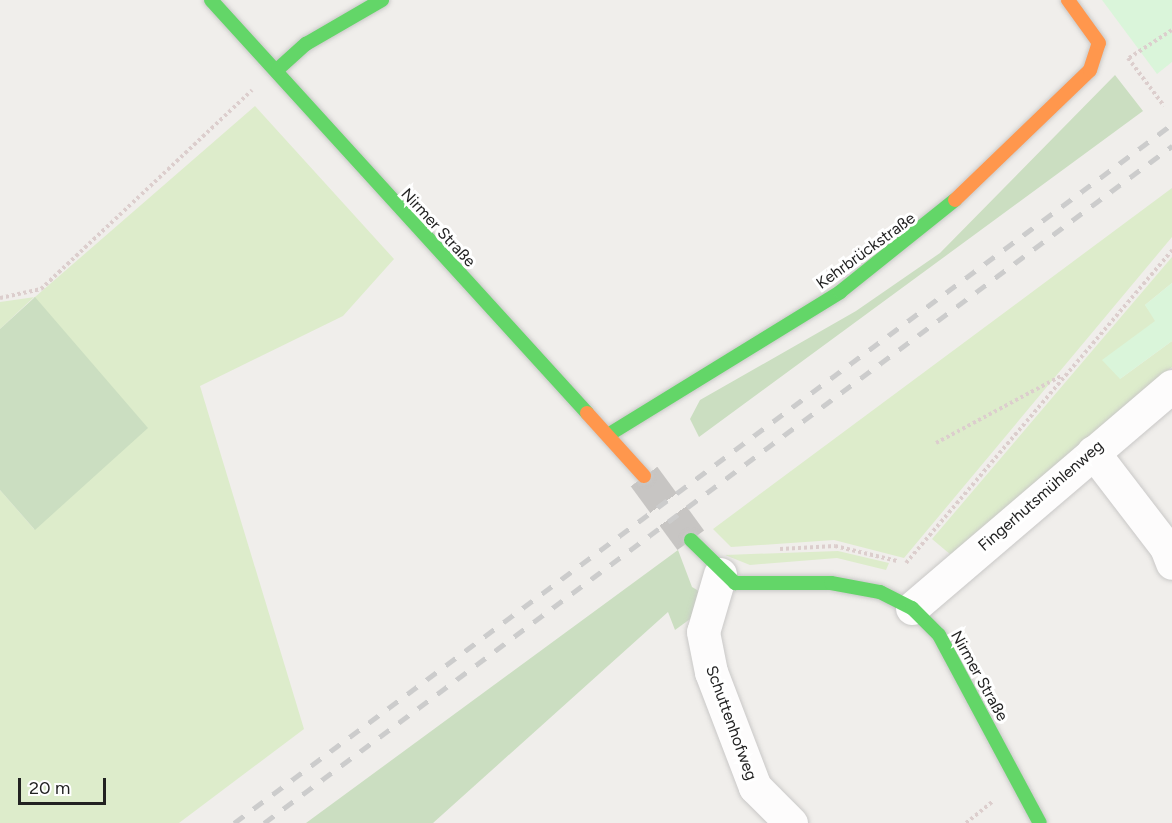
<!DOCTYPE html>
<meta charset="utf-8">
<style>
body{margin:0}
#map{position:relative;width:1172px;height:823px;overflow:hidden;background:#f0eeeb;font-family:Figtree,sans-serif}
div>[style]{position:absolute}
.grass>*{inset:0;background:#ddeccb}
.forest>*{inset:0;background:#cbdec1}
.park>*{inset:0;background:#daf5da}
.secondary-tunnel>*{height:33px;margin-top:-16.5px;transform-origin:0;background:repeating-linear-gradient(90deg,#c7c5c3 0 33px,transparent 0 49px)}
.path>*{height:4px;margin-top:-2px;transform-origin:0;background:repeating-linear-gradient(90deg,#dccecd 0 3px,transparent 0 6px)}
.roads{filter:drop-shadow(0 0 2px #c9c8c7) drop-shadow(0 0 2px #c9c8c7)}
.street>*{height:33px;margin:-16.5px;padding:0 16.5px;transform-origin:16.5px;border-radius:16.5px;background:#fdfcfc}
.fast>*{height:14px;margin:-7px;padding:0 7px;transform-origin:7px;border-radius:7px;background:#63d668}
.slow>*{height:14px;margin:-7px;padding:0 7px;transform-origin:7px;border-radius:7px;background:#ff974d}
.rail>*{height:4.5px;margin-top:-2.25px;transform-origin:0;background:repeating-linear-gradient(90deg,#ccc 0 12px,transparent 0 24px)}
span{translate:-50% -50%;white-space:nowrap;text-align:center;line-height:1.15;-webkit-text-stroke:6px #fff;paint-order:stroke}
.street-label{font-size:16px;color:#222}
.scale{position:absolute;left:18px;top:778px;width:88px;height:27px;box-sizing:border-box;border:3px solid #222;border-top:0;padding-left:8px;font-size:18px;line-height:21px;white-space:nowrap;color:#222;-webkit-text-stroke:4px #fff;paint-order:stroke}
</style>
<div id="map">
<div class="grass">
<div style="clip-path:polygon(255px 106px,394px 259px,343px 316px,200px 386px,304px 729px,179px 823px,0 823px,0 490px,34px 529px,34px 297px,0 329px,0 302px,35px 297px)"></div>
<div style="clip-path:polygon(1172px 188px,1172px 237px,904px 558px,834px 540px,731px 547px,713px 529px)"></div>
<div style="clip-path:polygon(1172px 257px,1172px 283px,1145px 305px,1156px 320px,1120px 379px,1172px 341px,1172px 367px,951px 555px,932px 539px)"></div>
<div style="clip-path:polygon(838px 551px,889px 563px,886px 570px,837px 558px,750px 565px,725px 555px)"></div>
</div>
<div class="forest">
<div style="clip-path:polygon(1115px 75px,1143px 111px,699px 437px,690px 419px,700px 400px,856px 311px,940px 253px)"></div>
<div style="clip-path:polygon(35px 297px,148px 428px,35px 530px,0 490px,0 329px)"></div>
<div style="clip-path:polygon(678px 550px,692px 587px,702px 593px,697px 614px,675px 630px,668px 612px,433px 823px,306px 823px)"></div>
</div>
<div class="park">
<div style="clip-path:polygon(1102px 0,1172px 0,1172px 62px,1157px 74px)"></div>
<div style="clip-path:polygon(1172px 283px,1172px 341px,1120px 379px,1102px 360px,1155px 321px,1145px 305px)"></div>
</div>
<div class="secondary-tunnel">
<div style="left:644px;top:476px;width:79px;rotate:53.7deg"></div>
</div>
<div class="path">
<div style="left:1128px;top:58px;width:60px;rotate:53.1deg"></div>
<div style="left:1129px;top:58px;width:51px;rotate:-33.1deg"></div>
<div style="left:0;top:298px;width:42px;rotate:-12.4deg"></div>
<div style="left:41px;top:289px;width:290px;rotate:-43.3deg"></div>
<div style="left:936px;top:443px;width:142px;rotate:-28.2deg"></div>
<div style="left:780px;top:549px;width:55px;rotate:-3.1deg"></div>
<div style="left:835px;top:546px;width:64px;rotate:13.6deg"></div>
<div style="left:906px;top:563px;width:411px;rotate:-49.6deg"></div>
<div style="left:966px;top:823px;width:35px;rotate:-39deg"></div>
</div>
<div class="roads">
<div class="street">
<div style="left:1093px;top:452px;width:120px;rotate:52.5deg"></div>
<div style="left:1166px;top:547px;width:17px;rotate:69deg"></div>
<div style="left:720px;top:574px;width:60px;rotate:106.3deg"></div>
<div style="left:703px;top:632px;width:41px;rotate:78.7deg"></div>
<div style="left:711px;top:672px;width:123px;rotate:69.1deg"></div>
<div style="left:755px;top:787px;width:51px;rotate:45deg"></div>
<div style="left:912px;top:608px;width:342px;rotate:-40.5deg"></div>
</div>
<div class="fast">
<div style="left:211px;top:0;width:559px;rotate:47.68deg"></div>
<div style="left:278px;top:69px;width:38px;rotate:-42deg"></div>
<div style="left:306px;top:44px;width:88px;rotate:-30.1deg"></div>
<div style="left:608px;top:435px;width:273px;rotate:-31.6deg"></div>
<div style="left:840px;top:292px;width:147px;rotate:-38.7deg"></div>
<div style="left:691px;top:540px;width:62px;rotate:44.3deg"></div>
<div style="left:735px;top:583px;width:96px"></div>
<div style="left:831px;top:583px;width:50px;rotate:10.4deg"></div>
<div style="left:880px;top:592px;width:36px;rotate:27deg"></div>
<div style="left:912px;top:608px;width:38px;rotate:45deg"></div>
<div style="left:939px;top:635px;width:213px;rotate:61.8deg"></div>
</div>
<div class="slow">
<div style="left:955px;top:200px;width:187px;rotate:-43.9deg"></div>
<div style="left:1090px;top:70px;width:28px;rotate:-72deg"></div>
<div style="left:1099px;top:43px;width:53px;rotate:-125.8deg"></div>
<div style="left:587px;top:413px;width:85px;rotate:47.9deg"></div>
</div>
</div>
<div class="rail">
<div style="left:234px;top:823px;width:1170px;rotate:-36.69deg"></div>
<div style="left:264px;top:823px;width:1133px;rotate:-36.71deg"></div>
</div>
<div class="street-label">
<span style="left:438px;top:228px;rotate:47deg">Nirmer Straße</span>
<span style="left:866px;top:251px;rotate:-36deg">Kehrbrückstraße</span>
<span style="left:1041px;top:496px;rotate:-41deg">Fingerhutsmühlenweg</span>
<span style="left:979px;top:676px;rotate:61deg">Nirmer Straße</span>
<span style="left:731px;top:723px;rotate:70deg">Schuttenhofweg</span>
</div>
<div class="scale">20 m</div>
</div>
